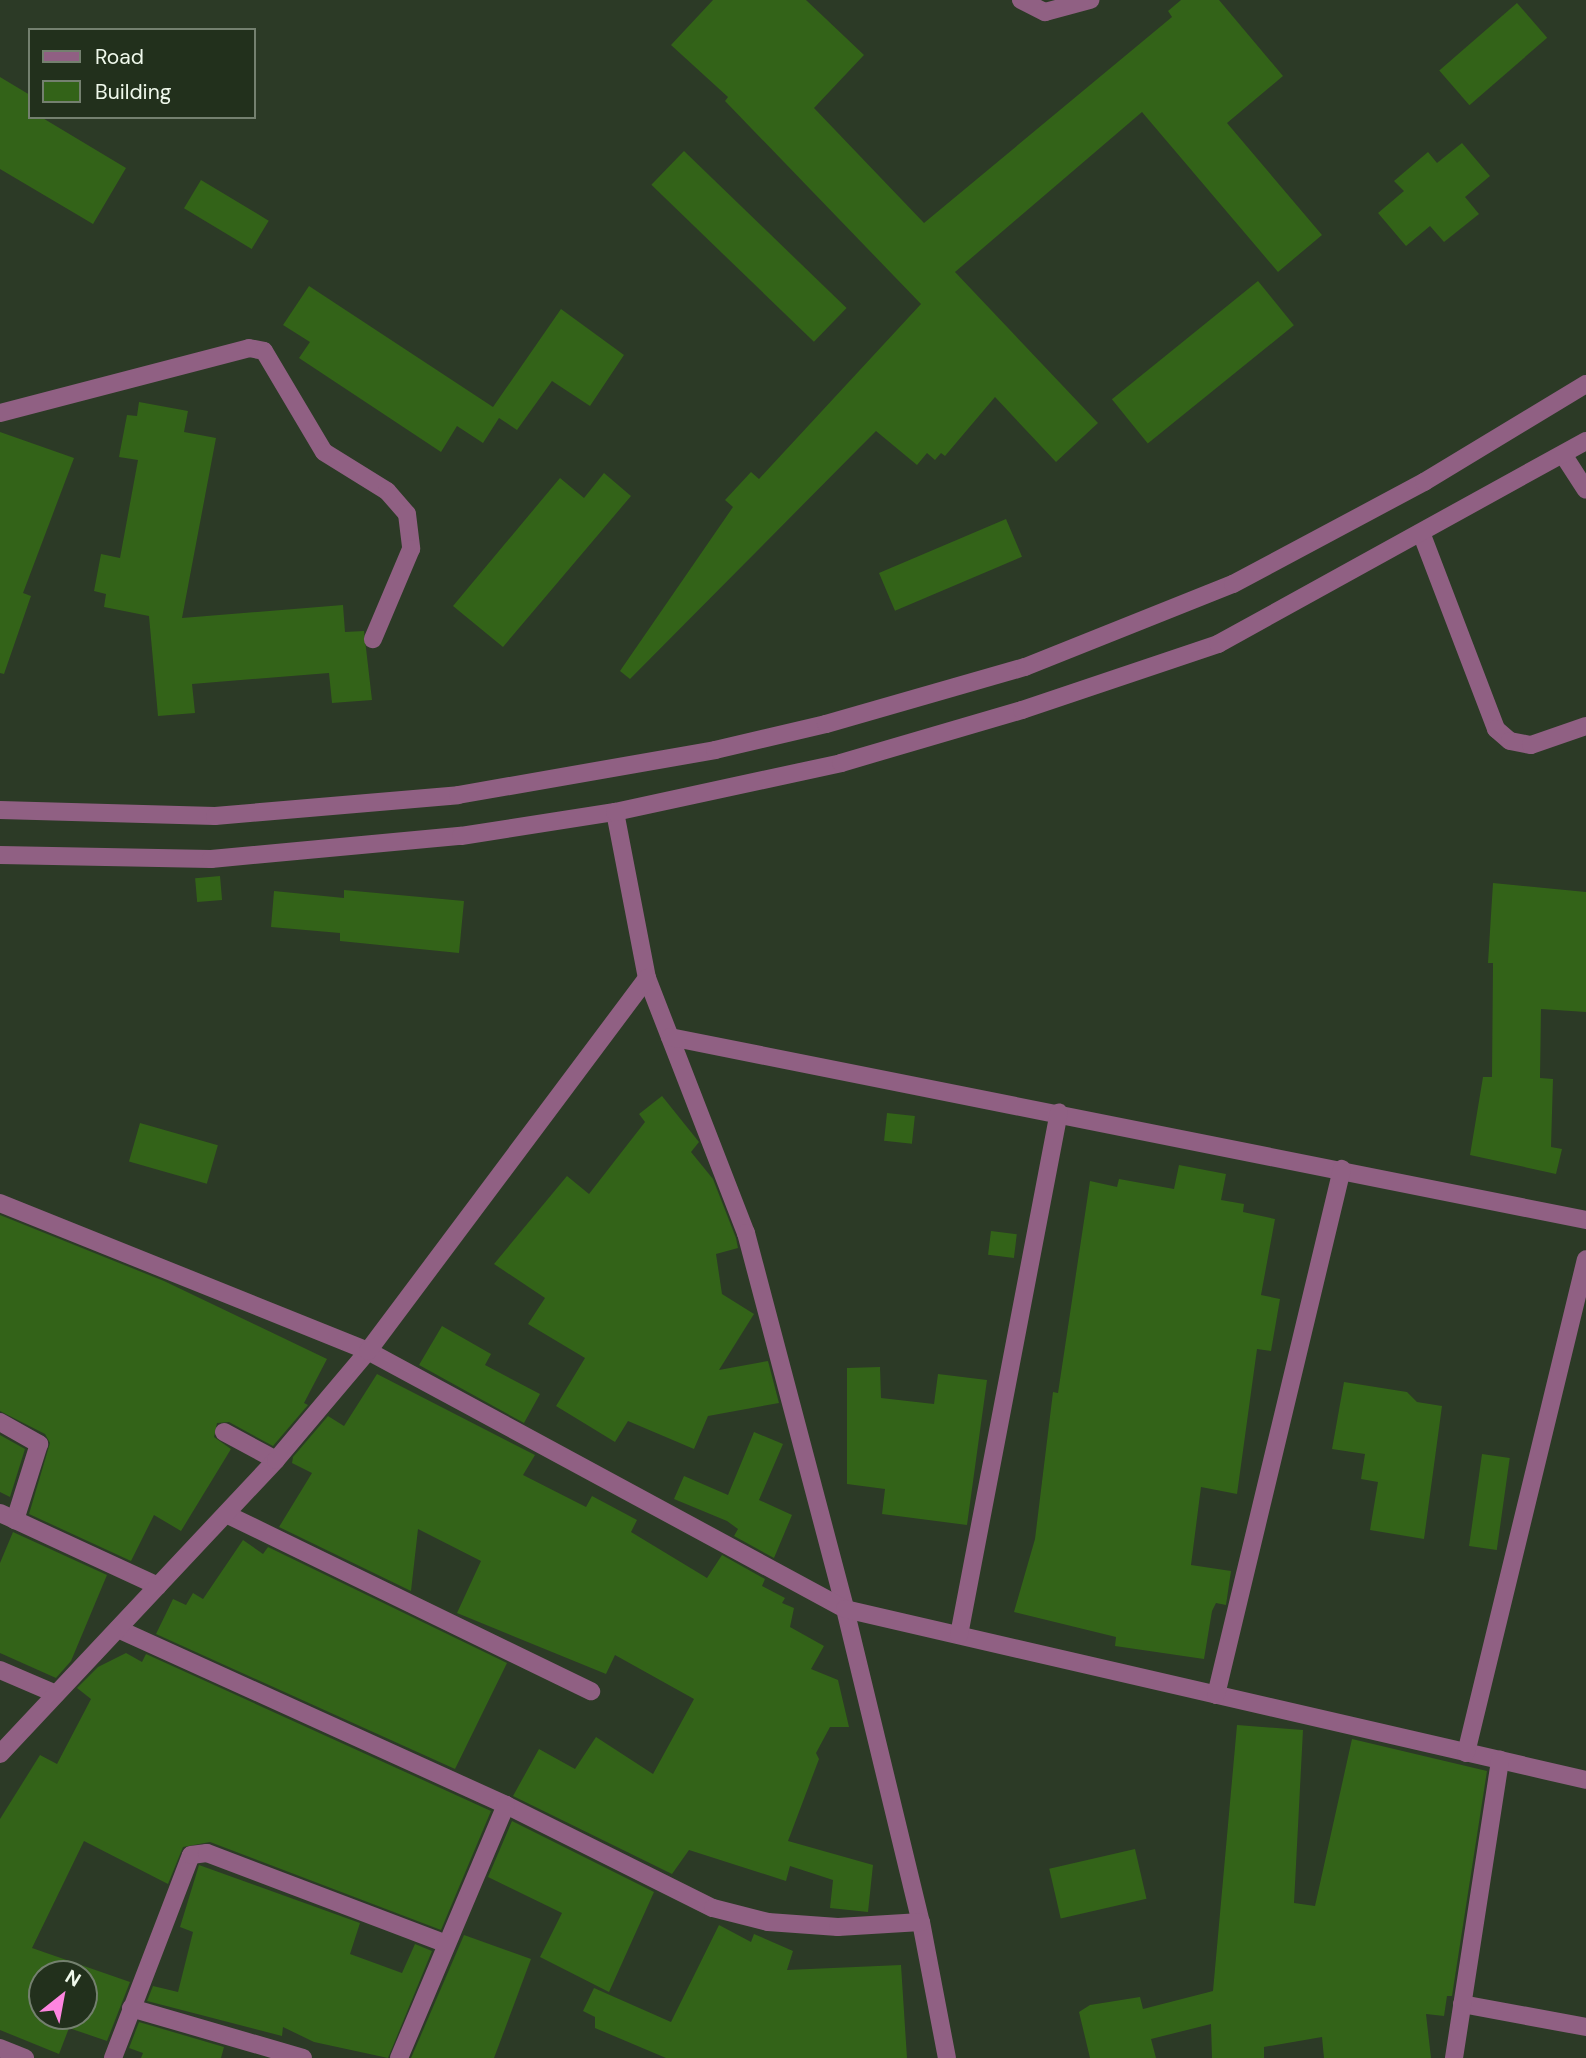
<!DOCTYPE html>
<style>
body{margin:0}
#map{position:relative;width:1586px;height:2058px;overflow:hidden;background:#2c3a26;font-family:"DM Sans",sans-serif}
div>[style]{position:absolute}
.building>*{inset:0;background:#336318;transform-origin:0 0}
.minor>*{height:18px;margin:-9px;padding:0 9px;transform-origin:9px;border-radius:9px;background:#906083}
span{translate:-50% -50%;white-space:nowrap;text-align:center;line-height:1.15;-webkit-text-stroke:7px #22301c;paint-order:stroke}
.legend{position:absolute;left:28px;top:28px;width:228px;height:91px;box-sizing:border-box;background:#22301c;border:2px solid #74806f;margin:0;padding:9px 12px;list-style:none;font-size:21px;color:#eff8eb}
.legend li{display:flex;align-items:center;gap:14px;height:35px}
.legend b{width:35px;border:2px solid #74806f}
.north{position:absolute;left:28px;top:1960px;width:70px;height:70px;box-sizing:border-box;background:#22301c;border:2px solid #74806f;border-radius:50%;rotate:31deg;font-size:19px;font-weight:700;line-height:28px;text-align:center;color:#eff8eb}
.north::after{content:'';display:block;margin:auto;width:24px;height:32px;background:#fe85e0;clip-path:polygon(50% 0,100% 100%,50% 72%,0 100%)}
</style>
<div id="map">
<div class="building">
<div style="clip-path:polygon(713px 0,806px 0,864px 55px,814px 108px,924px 223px,1172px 17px,1168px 11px,1181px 0,1219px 0,1283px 76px,1227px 123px,1322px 235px,1278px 272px,1142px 112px,955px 272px,1098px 423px,1056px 462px,995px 397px,945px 456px,941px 453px,935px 460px,927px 453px,917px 465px,876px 431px,630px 679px,620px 671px,733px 507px,725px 500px,751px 472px,759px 479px,921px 304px,725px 101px,728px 97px,671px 45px)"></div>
<div style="left:1517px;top:3px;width:46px;height:103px;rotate:49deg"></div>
<div style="clip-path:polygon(0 77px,30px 95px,30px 117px,41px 117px,126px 168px,93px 224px,0 169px)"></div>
<div style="clip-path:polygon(1462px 143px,1490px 176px,1465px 197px,1479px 214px,1444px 242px,1430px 226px,1406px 246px,1378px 213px,1404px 191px,1394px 181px,1428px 152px,1437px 163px)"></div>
<div style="left:684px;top:151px;width:226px;height:47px;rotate:44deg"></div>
<div style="left:201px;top:180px;width:79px;height:33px;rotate:31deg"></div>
<div style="left:1258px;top:281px;width:57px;height:188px;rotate:51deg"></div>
<div style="clip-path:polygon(309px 286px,493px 407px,561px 309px,624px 355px,590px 406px,552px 381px,517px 430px,499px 418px,483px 443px,457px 426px,441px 452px,299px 358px,310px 342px,283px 325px)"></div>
<div style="clip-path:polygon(139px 402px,188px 411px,184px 432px,216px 438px,182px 618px,343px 605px,345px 632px,364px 631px,372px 700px,332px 703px,329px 673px,192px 684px,195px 713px,158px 716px,149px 616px,104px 607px,106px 594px,94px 591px,101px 554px,120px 558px,138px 460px,119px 457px,127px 415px,137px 416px)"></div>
<div style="clip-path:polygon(0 432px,74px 458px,23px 593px,31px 596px,4px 674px,0 673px)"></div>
<div style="clip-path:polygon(604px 473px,631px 496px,503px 647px,453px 606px,560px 478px,584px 498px)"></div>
<div style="left:1006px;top:519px;width:41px;height:138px;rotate:67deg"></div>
<div style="left:220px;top:876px;width:24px;height:25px;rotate:85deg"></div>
<div style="clip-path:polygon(1493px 883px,1586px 892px,1586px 1012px,1541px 1009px,1540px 1078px,1553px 1079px,1551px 1147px,1562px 1149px,1556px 1174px,1470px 1155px,1483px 1077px,1492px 1077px,1493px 963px,1488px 963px)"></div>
<div style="clip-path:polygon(344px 890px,464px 901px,459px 953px,340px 941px,340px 933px,271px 927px,274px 891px,344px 898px)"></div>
<div style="clip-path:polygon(662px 1096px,699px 1142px,691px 1152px,713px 1179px,736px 1238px,738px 1248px,716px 1254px,722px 1294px,754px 1314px,719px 1370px,768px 1361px,779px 1403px,708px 1416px,694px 1449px,628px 1421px,615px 1442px,556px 1406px,585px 1358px,528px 1324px,545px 1298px,494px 1264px,567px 1176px,589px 1194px,645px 1122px,639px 1114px)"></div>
<div style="left:887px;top:1113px;width:28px;height:28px;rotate:6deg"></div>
<div style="left:140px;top:1123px;width:81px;height:40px;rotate:16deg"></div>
<div style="clip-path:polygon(1179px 1165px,1226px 1174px,1221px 1200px,1244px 1204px,1243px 1212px,1275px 1219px,1261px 1295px,1280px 1299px,1271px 1351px,1257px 1349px,1237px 1494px,1201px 1487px,1191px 1565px,1231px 1571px,1226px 1605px,1216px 1603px,1212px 1611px,1204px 1659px,1115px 1646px,1116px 1637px,1014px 1612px,1035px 1539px,1053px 1392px,1058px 1393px,1090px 1181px,1117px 1187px,1119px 1179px,1174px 1189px)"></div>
<div style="clip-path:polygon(0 1215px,164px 1281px,327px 1359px,304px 1403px,308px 1405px,273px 1446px,229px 1422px,217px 1423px,214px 1437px,231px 1449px,181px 1531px,154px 1515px,131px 1561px,29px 1514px,50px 1443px,45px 1434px,0 1411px)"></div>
<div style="left:991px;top:1231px;width:26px;height:24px;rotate:7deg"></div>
<div style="clip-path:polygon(442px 1326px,491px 1354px,485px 1365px,540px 1394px,524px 1423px,419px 1365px)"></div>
<div style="clip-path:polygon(880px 1367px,881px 1398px,934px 1404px,938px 1374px,987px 1380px,967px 1525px,882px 1514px,885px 1489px,847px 1484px,847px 1368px)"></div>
<div style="clip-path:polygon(377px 1374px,535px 1455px,523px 1475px,586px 1507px,592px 1496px,637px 1520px,631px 1532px,707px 1578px,722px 1555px,765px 1579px,762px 1586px,785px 1598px,782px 1603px,794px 1608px,790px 1627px,824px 1646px,811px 1669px,838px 1680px,849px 1727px,830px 1727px,816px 1753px,819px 1759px,788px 1841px,873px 1865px,868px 1912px,830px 1908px,833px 1880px,790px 1866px,786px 1881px,689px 1850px,672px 1874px,513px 1796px,539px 1749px,575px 1769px,596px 1737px,653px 1774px,694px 1699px,615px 1655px,606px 1674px,457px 1613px,481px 1561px,418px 1529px,411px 1591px,279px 1527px,312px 1473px,292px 1463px,293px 1457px,328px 1416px,344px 1426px)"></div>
<div style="clip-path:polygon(1344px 1382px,1407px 1392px,1417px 1402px,1442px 1406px,1424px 1539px,1370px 1530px,1378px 1482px,1361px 1479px,1365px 1454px,1332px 1449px)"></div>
<div style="clip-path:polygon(754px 1432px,783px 1444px,759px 1500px,792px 1515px,774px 1558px,734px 1536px,738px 1529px,727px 1521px,674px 1499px,684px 1476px,728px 1495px)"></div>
<div style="clip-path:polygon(0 1435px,25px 1449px,10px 1497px,0 1492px)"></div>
<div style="left:1482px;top:1454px;width:28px;height:93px;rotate:8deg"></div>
<div style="clip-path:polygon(13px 1532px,107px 1575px,71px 1661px,56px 1678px,0 1653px,0 1563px)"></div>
<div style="clip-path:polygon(243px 1540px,263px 1554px,268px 1547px,507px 1663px,455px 1769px,156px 1634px,173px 1599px,186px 1605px,193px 1593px,203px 1599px)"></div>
<div style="clip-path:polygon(evenodd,126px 1653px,142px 1662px,146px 1654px,491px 1811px,441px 1930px,210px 1842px,183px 1847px,168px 1884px,84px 1841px,32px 1948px,130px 1982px,107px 2041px,69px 2028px,59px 2054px,0 2030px,0 1819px,40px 1755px,57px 1764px,91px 1699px,77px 1688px,98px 1667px,126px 1653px,42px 1974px,84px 1974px,84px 2016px,42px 2016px,42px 1974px)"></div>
<div style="clip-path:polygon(1237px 1725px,1303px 1730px,1294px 1903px,1315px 1906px,1352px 1739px,1487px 1771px,1452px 1996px,1447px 1996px,1444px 2016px,1426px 2014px,1431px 2058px,1324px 2058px,1322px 2037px,1264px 2047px,1264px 2058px,1212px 2058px,1211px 2024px,1151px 2039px,1156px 2058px,1090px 2058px,1079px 2012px,1090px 2005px,1140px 1997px,1143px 2009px,1213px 1991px)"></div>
<div style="clip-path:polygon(512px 1821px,654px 1892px,609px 1992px,540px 1957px,562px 1913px,488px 1877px)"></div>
<div style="left:1135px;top:1849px;width:51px;height:88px;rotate:77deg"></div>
<div style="clip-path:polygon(199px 1865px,360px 1923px,350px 1954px,402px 1973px,415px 1944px,432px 1951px,388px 2058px,314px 2042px,283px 2027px,282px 2036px,147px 2001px,153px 1986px,178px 1992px,193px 1932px,180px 1927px)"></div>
<div style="clip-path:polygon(719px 1925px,751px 1942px,754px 1934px,793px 1951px,787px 1970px,901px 1965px,907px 2058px,666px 2058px,595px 2028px,595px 2017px,583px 2011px,594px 1988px,671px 2022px)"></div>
<div style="clip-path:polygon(464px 1935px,531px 1959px,494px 2058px,411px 2058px)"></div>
<div style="clip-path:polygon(139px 2022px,224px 2047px,221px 2058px,141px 2058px,143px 2053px,129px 2048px)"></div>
</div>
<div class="minor">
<div style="left:1021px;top:0;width:27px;rotate:27deg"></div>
<div style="left:1045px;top:12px;width:47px;rotate:-14.9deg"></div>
<div style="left:0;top:413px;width:257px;rotate:-14.6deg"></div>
<div style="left:249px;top:348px;width:15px;rotate:11deg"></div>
<div style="left:264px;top:351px;width:117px;rotate:59.3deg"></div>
<div style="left:324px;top:452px;width:74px;rotate:31.8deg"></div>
<div style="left:387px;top:491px;width:30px;rotate:49deg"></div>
<div style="left:407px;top:514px;width:35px;rotate:83deg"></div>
<div style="left:411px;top:549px;width:98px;rotate:112.9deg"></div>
<div style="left:1564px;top:456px;width:40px;rotate:57.1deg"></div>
<div style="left:1422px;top:535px;width:208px;rotate:69.1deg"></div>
<div style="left:1496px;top:729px;width:18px;rotate:41deg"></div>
<div style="left:1510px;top:741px;width:21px;rotate:11deg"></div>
<div style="left:1531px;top:745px;width:58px;rotate:-19.1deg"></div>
<div style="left:0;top:810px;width:215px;rotate:1.6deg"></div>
<div style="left:215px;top:816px;width:244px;rotate:-4.9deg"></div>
<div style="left:458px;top:795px;width:261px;rotate:-9.9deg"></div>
<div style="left:715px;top:750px;width:114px;rotate:-13.2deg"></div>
<div style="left:826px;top:724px;width:207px;rotate:-16deg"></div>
<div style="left:1025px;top:667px;width:224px;rotate:-21.8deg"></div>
<div style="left:1233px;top:584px;width:217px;rotate:-28.1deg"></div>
<div style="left:1424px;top:482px;width:189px;rotate:-31.2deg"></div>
<div style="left:615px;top:812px;width:169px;rotate:79.1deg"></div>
<div style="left:647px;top:978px;width:274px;rotate:68.8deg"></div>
<div style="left:746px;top:1233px;width:389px;rotate:75.2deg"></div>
<div style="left:845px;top:1609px;width:322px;rotate:76.4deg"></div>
<div style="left:921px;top:1922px;width:138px;rotate:79.2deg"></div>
<div style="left:0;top:855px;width:211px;rotate:1.1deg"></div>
<div style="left:211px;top:859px;width:251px;rotate:-5.3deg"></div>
<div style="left:461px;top:836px;width:156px;rotate:-8.9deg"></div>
<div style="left:615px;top:812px;width:231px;rotate:-12.2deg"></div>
<div style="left:841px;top:763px;width:189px;rotate:-16.3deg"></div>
<div style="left:1022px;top:710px;width:207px;rotate:-18.6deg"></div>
<div style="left:1218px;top:644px;width:420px;rotate:-28.9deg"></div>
<div style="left:670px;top:1037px;width:934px;rotate:11.3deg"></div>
<div style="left:0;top:1203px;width:397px;rotate:21.9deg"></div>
<div style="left:368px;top:1351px;width:542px;rotate:28.41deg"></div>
<div style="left:845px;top:1609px;width:760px;rotate:12.99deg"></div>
<div style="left:0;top:1422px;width:45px;rotate:29.4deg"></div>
<div style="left:39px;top:1444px;width:80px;rotate:107.5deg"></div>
<div style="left:224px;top:1432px;width:59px;rotate:28.3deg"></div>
<div style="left:0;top:1513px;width:174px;rotate:24.8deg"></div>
<div style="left:226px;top:1514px;width:406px;rotate:25.9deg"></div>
<div style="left:118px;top:1629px;width:426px;rotate:24.4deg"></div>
<div style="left:506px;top:1805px;width:231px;rotate:26.5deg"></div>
<div style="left:713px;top:1908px;width:57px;rotate:14.3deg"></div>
<div style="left:768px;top:1922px;width:70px;rotate:4.1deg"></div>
<div style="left:838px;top:1927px;width:83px;rotate:-3.4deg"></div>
<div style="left:959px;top:1635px;width:532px;rotate:-79.18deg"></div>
<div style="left:0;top:1670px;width:61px;rotate:23.2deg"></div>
<div style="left:1216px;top:1695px;width:541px;rotate:-76.53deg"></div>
<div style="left:1466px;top:1753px;width:508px;rotate:-76.35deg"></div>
<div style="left:0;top:1754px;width:403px;rotate:-46.8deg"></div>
<div style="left:276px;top:1460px;width:143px;rotate:-49.8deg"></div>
<div style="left:368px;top:1351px;width:466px;rotate:-53.2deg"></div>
<div style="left:1462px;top:2004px;width:126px;rotate:10.5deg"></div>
<div style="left:131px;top:2008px;width:179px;rotate:16.2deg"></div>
<div style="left:0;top:2048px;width:27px;rotate:22deg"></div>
<div style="left:113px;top:2058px;width:217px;rotate:-69deg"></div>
<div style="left:191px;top:1855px;width:16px;rotate:-7deg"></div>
<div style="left:207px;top:1853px;width:254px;rotate:20.8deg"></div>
<div style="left:399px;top:2058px;width:275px;rotate:-67.1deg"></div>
<div style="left:1454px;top:2058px;width:302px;rotate:-81.2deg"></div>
</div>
<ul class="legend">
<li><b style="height:9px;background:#906083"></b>Road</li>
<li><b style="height:19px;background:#336318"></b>Building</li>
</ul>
<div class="north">N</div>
</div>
